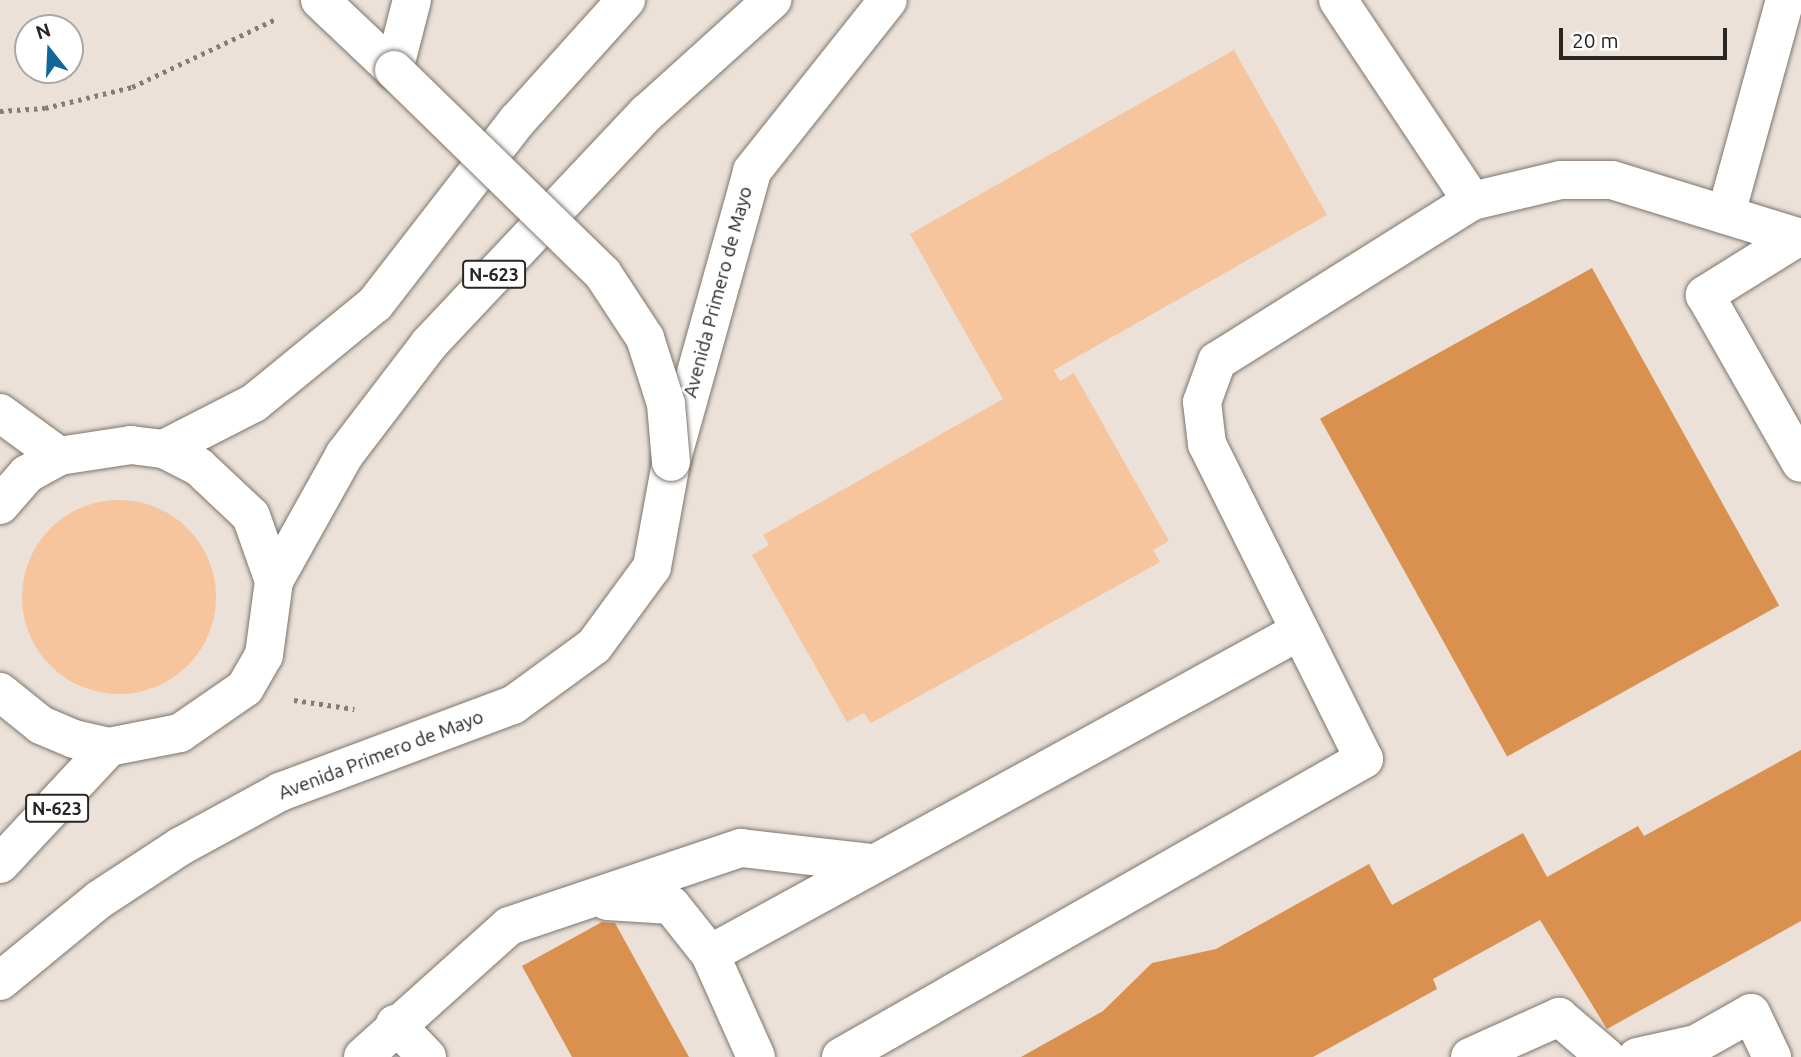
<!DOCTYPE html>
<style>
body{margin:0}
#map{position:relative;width:1801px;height:1057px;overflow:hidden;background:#ebe1d8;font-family:Ubuntu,sans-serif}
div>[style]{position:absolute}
.green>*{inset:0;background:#f6c59d}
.round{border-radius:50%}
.building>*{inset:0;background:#da904f;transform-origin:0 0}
.path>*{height:4.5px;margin-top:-2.25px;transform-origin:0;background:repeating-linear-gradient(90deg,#847d77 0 3.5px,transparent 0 8.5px)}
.roads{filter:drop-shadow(0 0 2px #7e756d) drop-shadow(0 0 2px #7e756d)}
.minor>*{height:38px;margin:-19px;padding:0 19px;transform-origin:19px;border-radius:19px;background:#fff}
.major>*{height:38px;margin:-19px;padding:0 19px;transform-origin:19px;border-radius:19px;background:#fff}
.highway>*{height:38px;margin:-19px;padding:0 19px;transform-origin:19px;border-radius:19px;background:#fff}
.bridges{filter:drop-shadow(0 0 2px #7e756d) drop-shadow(0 0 2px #7e756d)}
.minor-bridge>*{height:38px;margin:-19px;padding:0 19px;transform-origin:19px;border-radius:19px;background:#fff}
span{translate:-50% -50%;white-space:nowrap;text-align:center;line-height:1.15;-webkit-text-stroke:5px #fff;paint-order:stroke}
.shield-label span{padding:2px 5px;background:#fff;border:2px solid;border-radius:5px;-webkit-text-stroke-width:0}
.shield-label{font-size:18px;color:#292522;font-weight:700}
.street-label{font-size:19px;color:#292522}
.north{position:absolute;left:14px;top:14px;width:70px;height:70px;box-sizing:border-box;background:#fff;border:2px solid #a9a8a7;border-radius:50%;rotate:342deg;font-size:19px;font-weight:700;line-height:28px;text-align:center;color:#292522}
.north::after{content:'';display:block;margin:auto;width:24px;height:32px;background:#106898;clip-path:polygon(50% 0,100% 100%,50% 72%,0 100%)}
.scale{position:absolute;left:1559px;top:28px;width:168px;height:32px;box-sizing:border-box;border:4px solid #292522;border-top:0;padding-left:9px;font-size:21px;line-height:24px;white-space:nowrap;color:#292522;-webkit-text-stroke:5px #fff;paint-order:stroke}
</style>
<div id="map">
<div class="green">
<div style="clip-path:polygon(1234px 50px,1327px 215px,1054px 370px,1060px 381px,1074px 373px,1169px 541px,1153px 550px,1160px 562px,871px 723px,864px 713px,847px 722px,752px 555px,769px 545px,763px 535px,1003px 399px,910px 234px)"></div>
<div class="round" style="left:22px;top:500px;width:194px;height:194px"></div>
</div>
<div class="building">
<div style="left:1592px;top:268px;width:386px;height:311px;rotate:61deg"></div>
<div style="clip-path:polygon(1801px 750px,1801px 921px,1607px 1029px,1540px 920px,1433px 979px,1437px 989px,1313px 1057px,1021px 1057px,1103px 1011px,1152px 963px,1216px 949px,1369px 864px,1392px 905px,1523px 833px,1547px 877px,1638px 826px,1644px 836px)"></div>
<div style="clip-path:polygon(602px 922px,615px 923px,689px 1057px,572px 1057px,522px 966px)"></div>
</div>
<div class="path">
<div style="left:0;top:111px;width:45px;rotate:-3.8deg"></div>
<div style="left:45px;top:108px;width:89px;rotate:-13.6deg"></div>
<div style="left:132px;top:87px;width:159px;rotate:-25.3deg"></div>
<div style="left:294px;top:700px;width:61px;rotate:8.5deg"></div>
</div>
<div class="roads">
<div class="minor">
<div style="left:320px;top:0;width:102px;rotate:43.4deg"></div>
<div style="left:394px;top:70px;width:72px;rotate:-75.6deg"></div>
<div style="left:1338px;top:0;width:242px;rotate:56.3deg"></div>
<div style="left:1726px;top:214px;width:222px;rotate:-74.6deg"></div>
<div style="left:1798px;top:237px;width:110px;rotate:148.1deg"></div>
<div style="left:1705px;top:295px;width:193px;rotate:60.3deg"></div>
<div style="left:607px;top:901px;width:64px;rotate:3.6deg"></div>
<div style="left:671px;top:905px;width:63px;rotate:51.5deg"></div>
<div style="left:0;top:981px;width:129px;rotate:-39.4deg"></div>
<div style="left:100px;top:899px;width:97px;rotate:-33.2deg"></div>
<div style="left:181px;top:846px;width:113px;rotate:-28.6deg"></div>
<div style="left:280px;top:792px;width:249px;rotate:-20.5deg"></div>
<div style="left:513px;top:705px;width:100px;rotate:-36.1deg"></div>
<div style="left:594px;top:646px;width:98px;rotate:-53.7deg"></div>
<div style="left:652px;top:567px;width:107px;rotate:-79.7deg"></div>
<div style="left:671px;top:462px;width:302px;rotate:-74.4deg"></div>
<div style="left:752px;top:171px;width:218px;rotate:-51.5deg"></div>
<div style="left:395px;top:1024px;width:46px;rotate:45.9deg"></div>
<div style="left:363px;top:1057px;width:196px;rotate:-41.9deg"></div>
<div style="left:509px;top:926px;width:245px;rotate:-18.6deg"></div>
<div style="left:741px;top:848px;width:130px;rotate:6.6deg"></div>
<div style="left:756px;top:1057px;width:113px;rotate:-114.1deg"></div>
<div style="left:710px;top:954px;width:670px;rotate:-28.71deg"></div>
<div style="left:841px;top:1057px;width:602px;rotate:-29.67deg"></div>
<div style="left:1364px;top:759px;width:352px;rotate:-116.5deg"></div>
<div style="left:1207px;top:444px;width:42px;rotate:-96.8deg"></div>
<div style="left:1202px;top:402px;width:44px;rotate:-69.9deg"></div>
<div style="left:1217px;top:361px;width:301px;rotate:-32.1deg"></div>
<div style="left:1472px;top:201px;width:91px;rotate:-13.3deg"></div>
<div style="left:1561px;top:180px;width:51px"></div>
<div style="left:1612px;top:180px;width:198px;rotate:17.1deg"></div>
<div style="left:1470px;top:1057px;width:98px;rotate:-24.2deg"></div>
<div style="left:1559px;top:1017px;width:62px;rotate:40.4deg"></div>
<div style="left:1637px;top:1057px;width:60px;rotate:-12.4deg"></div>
<div style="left:1696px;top:1044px;width:63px;rotate:-29.4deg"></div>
<div style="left:1751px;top:1013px;width:49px;rotate:64.5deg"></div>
</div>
<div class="major">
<div style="left:0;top:413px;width:73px;rotate:36.1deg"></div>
</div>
<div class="highway">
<div style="left:164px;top:449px;width:101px;rotate:-27.1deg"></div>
<div style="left:254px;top:403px;width:156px;rotate:-39.3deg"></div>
<div style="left:375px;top:304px;width:232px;rotate:-52.2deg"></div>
<div style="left:517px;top:121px;width:163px;rotate:-48deg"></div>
<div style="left:0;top:505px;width:41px;rotate:-48.9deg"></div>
<div style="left:27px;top:474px;width:37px;rotate:-29deg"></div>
<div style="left:59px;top:456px;width:73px;rotate:-8.7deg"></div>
<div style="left:131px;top:445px;width:33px;rotate:7deg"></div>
<div style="left:164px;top:449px;width:39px;rotate:27deg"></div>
<div style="left:199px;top:467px;width:71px;rotate:43.3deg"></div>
<div style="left:251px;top:516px;width:69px;rotate:70.5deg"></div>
<div style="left:274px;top:581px;width:75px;rotate:97.7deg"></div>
<div style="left:264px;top:655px;width:38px;rotate:120deg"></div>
<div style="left:245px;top:688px;width:79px;rotate:145.3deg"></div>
<div style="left:180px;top:733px;width:72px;rotate:168.8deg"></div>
<div style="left:109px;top:747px;width:36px;rotate:-167deg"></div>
<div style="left:74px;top:739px;width:36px;rotate:-157deg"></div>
<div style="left:41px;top:725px;width:53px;rotate:-141.2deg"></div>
<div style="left:274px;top:581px;width:145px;rotate:-60.8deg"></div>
<div style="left:345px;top:454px;width:138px;rotate:-52.6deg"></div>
<div style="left:429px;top:344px;width:318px;rotate:-46.7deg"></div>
<div style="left:647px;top:113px;width:169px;rotate:-42.1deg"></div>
<div style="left:0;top:864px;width:160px;rotate:-47deg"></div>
</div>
</div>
<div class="bridges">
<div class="minor-bridge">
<div style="left:394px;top:70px;width:292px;rotate:44.3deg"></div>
<div style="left:603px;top:274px;width:77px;rotate:56.7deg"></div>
<div style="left:645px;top:338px;width:69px;rotate:72.3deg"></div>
<div style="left:666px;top:404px;width:58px;rotate:85.1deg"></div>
</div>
</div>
<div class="shield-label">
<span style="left:494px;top:274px">N-623</span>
<span style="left:57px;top:808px">N-623</span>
</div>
<div class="street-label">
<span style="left:718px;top:292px;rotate:-75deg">Avenida Primero de Mayo</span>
<span style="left:381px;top:755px;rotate:-21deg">Avenida Primero de Mayo</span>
</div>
<div class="north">N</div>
<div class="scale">20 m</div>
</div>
